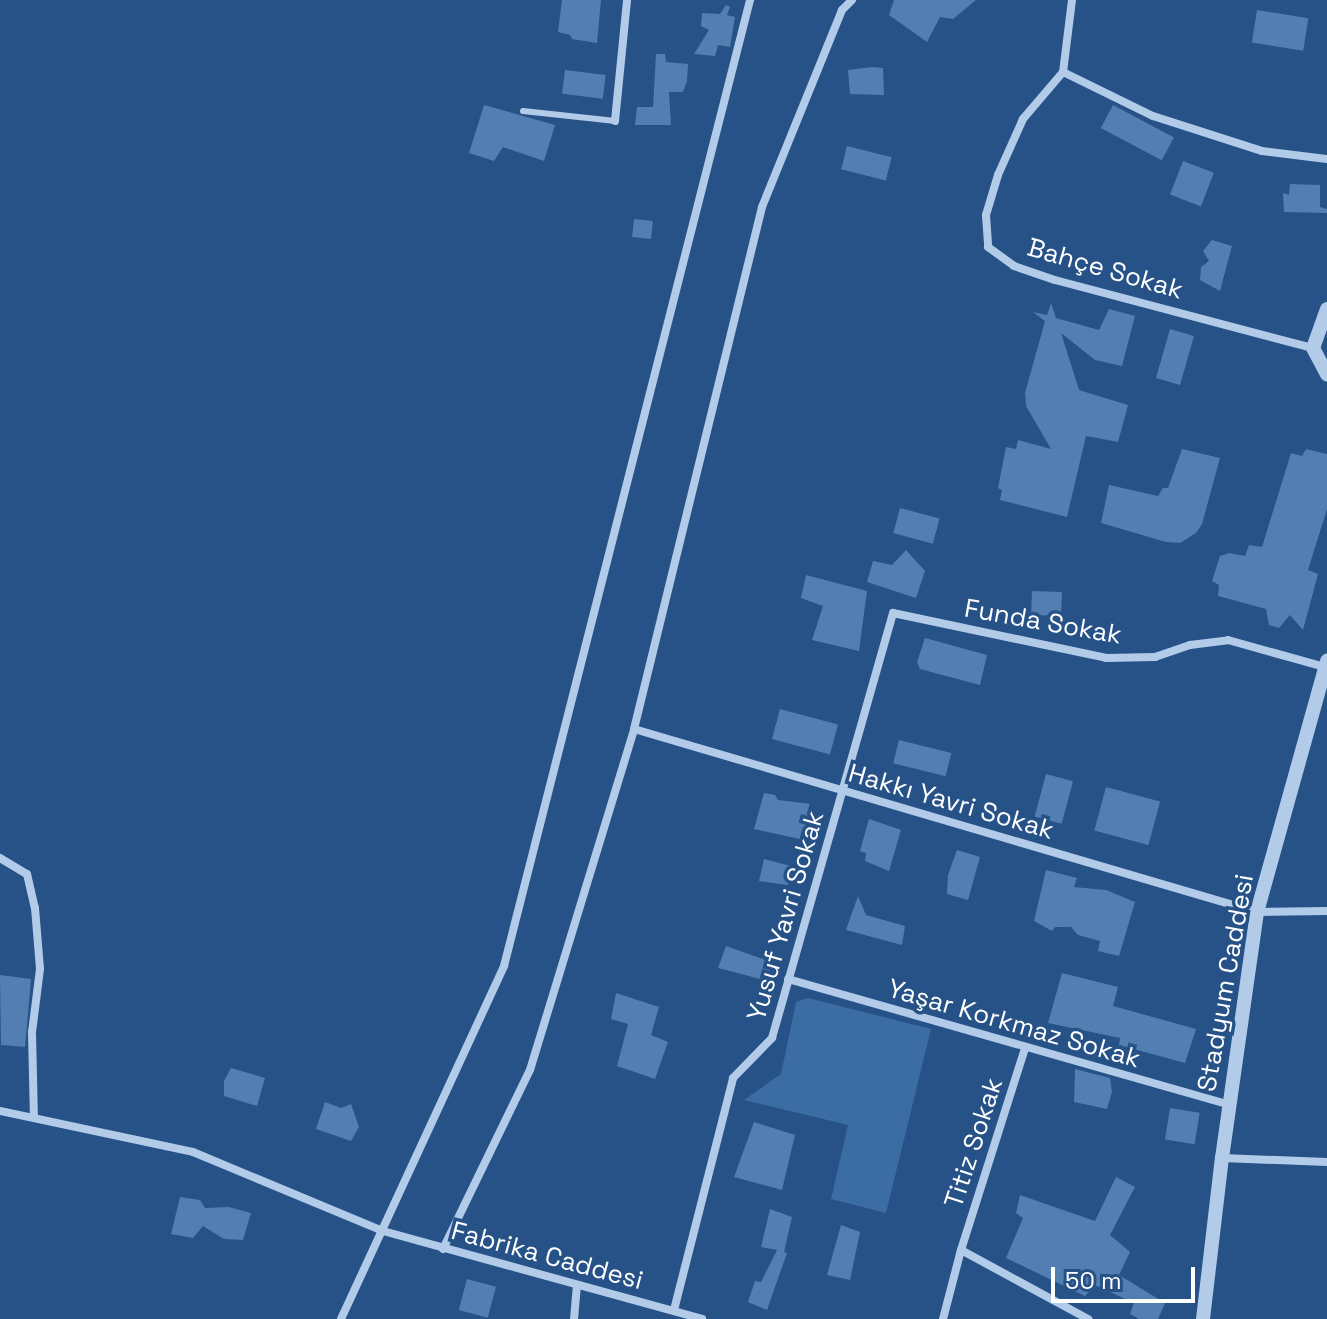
<!DOCTYPE html>
<meta charset="utf-8">
<style>
body{margin:0}
#map{position:relative;width:1327px;height:1319px;overflow:hidden;background:#265287;font-family:"Space Grotesk",sans-serif}
div>[style]{position:absolute}
.green>*{inset:0;background:#3b6ca4}
.building>*{inset:0;background:#537eb1;transform-origin:0 0}
.service>*{height:6px;margin:-3px;padding:0 3px;transform-origin:3px;border-radius:3px;background:#b2cbe9}
.minor>*{height:8px;margin:-4px;padding:0 4px;transform-origin:4px;border-radius:4px;background:#b2cbe9}
.tertiary>*{height:14px;margin:-7px;padding:0 7px;transform-origin:7px;border-radius:7px;background:#b2cbe9}
span{translate:-50% -50%;white-space:nowrap;text-align:center;line-height:1.15;-webkit-text-stroke:7px #265287;paint-order:stroke}
.street-label{font-size:26px;color:#fff}
.scale{position:absolute;left:1051px;top:1267px;width:144px;height:36px;box-sizing:border-box;border:4px solid #fff;border-top:0;padding-left:10px;font-size:24px;line-height:28px;white-space:nowrap;color:#fff;-webkit-text-stroke:6px #265287;paint-order:stroke}
</style>
<div id="map">
<div class="green">
<div style="clip-path:polygon(808px 998px,931px 1029px,886px 1213px,831px 1199px,848px 1125px,744px 1100px,781px 1074px,796px 1002px)"></div>
</div>
<div class="building">
<div style="clip-path:polygon(562px 0,601px 0,597px 43px,572px 39px,570px 35px,558px 32px)"></div>
<div style="clip-path:polygon(894px 0,976px 0,953px 19px,940px 17px,927px 42px,889px 15px)"></div>
<div style="clip-path:polygon(726px 5px,730px 7px,727px 15px,735px 17px,730px 47px,718px 45px,715px 56px,694px 54px,709px 30px,701px 26px,702px 13px,720px 14px)"></div>
<div style="left:1257px;top:10px;width:52px;height:33px;rotate:9deg"></div>
<div style="clip-path:polygon(656px 54px,665px 54px,666px 62px,688px 64px,687px 81px,683px 92px,669px 92px,671px 125px,635px 125px,637px 107px,653px 107px)"></div>
<div style="clip-path:polygon(872px 67px,883px 68px,884px 95px,850px 94px,848px 70px)"></div>
<div style="left:565px;top:70px;width:41px;height:24px;rotate:7deg"></div>
<div style="clip-path:polygon(484px 105px,555px 125px,544px 161px,503px 147px,494px 161px,469px 153px)"></div>
<div style="left:1113px;top:105px;width:69px;height:26px;rotate:28deg"></div>
<div style="left:847px;top:146px;width:46px;height:24px;rotate:14deg"></div>
<div style="left:1183px;top:161px;width:33px;height:36px;rotate:21deg"></div>
<div style="clip-path:polygon(1290px 184px,1320px 185px,1320px 207px,1327px 209px,1327px 213px,1284px 212px,1283px 193px,1289px 195px)"></div>
<div style="left:634px;top:219px;width:19px;height:18px;rotate:6deg"></div>
<div style="clip-path:polygon(1212px 240px,1232px 246px,1220px 291px,1200px 280px,1201px 267px,1209px 261px,1203px 251px)"></div>
<div style="clip-path:polygon(1051px 303px,1056px 318px,1099px 330px,1109px 309px,1135px 316px,1122px 366px,1095px 360px,1061px 333px,1079px 390px,1128px 405px,1118px 442px,1086px 436px,1067px 517px,1000px 500px,1002px 490px,998px 488px,1006px 447px,1016px 449px,1018px 440px,1051px 449px,1026px 406px,1025px 393px,1045px 321px,1033px 312px,1047px 315px)"></div>
<div style="left:1170px;top:329px;width:25px;height:51px;rotate:16deg"></div>
<div style="clip-path:polygon(1182px 449px,1220px 458px,1202px 524px,1196px 533px,1180px 543px,1166px 542px,1101px 523px,1109px 485px,1158px 496px,1163px 488px,1168px 488px)"></div>
<div style="clip-path:polygon(1306px 449px,1327px 454px,1327px 509px,1308px 570px,1318px 574px,1303px 630px,1290px 615px,1279px 628px,1269px 625px,1266px 609px,1218px 596px,1219px 585px,1212px 581px,1220px 556px,1229px 553px,1245px 556px,1249px 545px,1262px 547px,1291px 453px,1302px 456px)"></div>
<div style="left:900px;top:508px;width:41px;height:26px;rotate:15deg"></div>
<div style="clip-path:polygon(906px 550px,925px 571px,916px 598px,867px 582px,873px 561px,892px 565px)"></div>
<div style="clip-path:polygon(806px 575px,867px 591px,859px 651px,812px 640px,823px 606px,801px 598px)"></div>
<div style="left:1032px;top:591px;width:30px;height:24px;rotate:2deg"></div>
<div style="clip-path:polygon(925px 638px,987px 655px,980px 685px,920px 669px,917px 662px)"></div>
<div style="left:780px;top:709px;width:60px;height:31px;rotate:15deg"></div>
<div style="left:899px;top:740px;width:54px;height:24px;rotate:14deg"></div>
<div style="left:1046px;top:774px;width:28px;height:44px;rotate:15deg"></div>
<div style="left:1106px;top:787px;width:56px;height:45px;rotate:15deg"></div>
<div style="clip-path:polygon(764px 793px,775px 795px,778px 800px,811px 804px,804px 840px,754px 829px)"></div>
<div style="clip-path:polygon(869px 819px,901px 830px,889px 871px,865px 861px,866px 853px,860px 851px)"></div>
<div style="clip-path:polygon(957px 850px,980px 857px,968px 900px,947px 894px,948px 875px)"></div>
<div style="clip-path:polygon(764px 859px,795px 867px,788px 885px,759px 881px)"></div>
<div style="clip-path:polygon(1046px 870px,1077px 878px,1074px 887px,1106px 890px,1135px 902px,1119px 956px,1098px 951px,1100px 941px,1078px 935px,1071px 927px,1055px 927px,1052px 931px,1034px 921px)"></div>
<div style="clip-path:polygon(858px 896px,866px 915px,905px 926px,902px 945px,846px 930px)"></div>
<div style="clip-path:polygon(726px 946px,771px 962px,768px 981px,718px 968px)"></div>
<div style="clip-path:polygon(1062px 973px,1118px 987px,1113px 1006px,1196px 1029px,1185px 1063px,1119px 1045px,1120px 1038px,1048px 1023px)"></div>
<div style="clip-path:polygon(0 975px,31px 979px,25px 1047px,1px 1045px)"></div>
<div style="clip-path:polygon(616px 993px,659px 1007px,651px 1035px,668px 1042px,655px 1079px,617px 1066px,628px 1024px,611px 1019px)"></div>
<div style="clip-path:polygon(231px 1068px,265px 1078px,257px 1106px,224px 1096px,224px 1081px)"></div>
<div style="clip-path:polygon(1075px 1069px,1110px 1078px,1112px 1092px,1107px 1109px,1074px 1102px)"></div>
<div style="clip-path:polygon(325px 1102px,341px 1108px,351px 1104px,359px 1127px,351px 1141px,316px 1129px)"></div>
<div style="left:1170px;top:1108px;width:30px;height:32px;rotate:9deg"></div>
<div style="clip-path:polygon(754px 1122px,795px 1135px,782px 1190px,734px 1177px)"></div>
<div style="clip-path:polygon(1116px 1177px,1135px 1187px,1110px 1235px,1130px 1252px,1119px 1275px,1165px 1303px,1158px 1319px,1139px 1319px,1130px 1314px,1134px 1303px,1095px 1285px,1085px 1296px,1006px 1258px,1023px 1218px,1016px 1213px,1020px 1195px,1095px 1221px)"></div>
<div style="clip-path:polygon(180px 1197px,200px 1200px,205px 1208px,229px 1207px,251px 1213px,243px 1240px,224px 1239px,203px 1226px,193px 1238px,171px 1234px)"></div>
<div style="clip-path:polygon(770px 1209px,792px 1217px,784px 1252px,787px 1253px,767px 1310px,748px 1302px,755px 1281px,761px 1282px,777px 1250px,761px 1247px)"></div>
<div style="clip-path:polygon(841px 1225px,860px 1232px,850px 1280px,827px 1275px)"></div>
<div style="left:467px;top:1279px;width:30px;height:32px;rotate:15deg"></div>
</div>
<div class="service">
<div style="left:523px;top:111px;width:93px;rotate:6.2deg"></div>
</div>
<div class="minor">
<div style="left:1072px;top:0;width:73px;rotate:97.1deg"></div>
<div style="left:1063px;top:72px;width:100px;rotate:26.1deg"></div>
<div style="left:1153px;top:116px;width:114px;rotate:17.8deg"></div>
<div style="left:1262px;top:151px;width:65px;rotate:7deg"></div>
<div style="left:1063px;top:72px;width:62px;rotate:130.4deg"></div>
<div style="left:1023px;top:119px;width:61px;rotate:114.1deg"></div>
<div style="left:998px;top:175px;width:42px;rotate:106.7deg"></div>
<div style="left:986px;top:215px;width:32px;rotate:86deg"></div>
<div style="left:988px;top:247px;width:32px;rotate:36deg"></div>
<div style="left:1014px;top:266px;width:43px;rotate:18.9deg"></div>
<div style="left:1055px;top:280px;width:267px;rotate:14.8deg"></div>
<div style="left:615px;top:121px;width:122px;rotate:-84.3deg"></div>
<div style="left:634px;top:729px;width:649px;rotate:16.37deg"></div>
<div style="left:1257px;top:912px;width:70px;rotate:-0.8deg"></div>
<div style="left:0;top:858px;width:31px;rotate:31deg"></div>
<div style="left:27px;top:874px;width:35px;rotate:77deg"></div>
<div style="left:35px;top:908px;width:61px;rotate:85.3deg"></div>
<div style="left:40px;top:969px;width:64px;rotate:97.2deg"></div>
<div style="left:32px;top:1032px;width:85px;rotate:88.7deg"></div>
<div style="left:788px;top:979px;width:459px;rotate:15.9deg"></div>
<div style="left:0;top:1111px;width:197px;rotate:12deg"></div>
<div style="left:193px;top:1152px;width:206px;rotate:22.6deg"></div>
<div style="left:383px;top:1231px;width:331px;rotate:15.4deg"></div>
<div style="left:1222px;top:1158px;width:105px;rotate:2.2deg"></div>
<div style="left:443px;top:1249px;width:199px;rotate:-64.1deg"></div>
<div style="left:530px;top:1070px;width:357px;rotate:-73deg"></div>
<div style="left:634px;top:729px;width:537px;rotate:-76.22deg"></div>
<div style="left:762px;top:207px;width:213px;rotate:-67.9deg"></div>
<div style="left:842px;top:10px;width:14px;rotate:-45deg"></div>
<div style="left:961px;top:1250px;width:145px;rotate:28.5deg"></div>
<div style="left:674px;top:1310px;width:239px;rotate:-75.7deg"></div>
<div style="left:733px;top:1078px;width:56px;rotate:-45.7deg"></div>
<div style="left:772px;top:1038px;width:442px;rotate:-74.1deg"></div>
<div style="left:893px;top:613px;width:218px;rotate:11.9deg"></div>
<div style="left:1106px;top:658px;width:49px;rotate:-1.2deg"></div>
<div style="left:1155px;top:657px;width:37px;rotate:-19deg"></div>
<div style="left:1190px;top:645px;width:38px;rotate:-7deg"></div>
<div style="left:1228px;top:640px;width:101px;rotate:15.6deg"></div>
<div style="left:341px;top:1319px;width:389px;rotate:-65.2deg"></div>
<div style="left:504px;top:966px;width:997px;rotate:-75.71deg"></div>
<div style="left:574px;top:1319px;width:34px;rotate:-85deg"></div>
<div style="left:943px;top:1319px;width:71px;rotate:-75.4deg"></div>
<div style="left:961px;top:1250px;width:212px;rotate:-72.4deg"></div>
</div>
<div class="tertiary">
<div style="left:1327px;top:309px;width:41px;rotate:109.7deg"></div>
<div style="left:1313px;top:348px;width:30px;rotate:62deg"></div>
<div style="left:1203px;top:1319px;width:162px;rotate:-83.3deg"></div>
<div style="left:1222px;top:1158px;width:248px;rotate:-81.9deg"></div>
<div style="left:1257px;top:912px;width:261px;rotate:-74.4deg"></div>
</div>
<div class="street-label">
<span style="left:1105px;top:269px;rotate:16deg">Bahçe Sokak</span>
<span style="left:1043px;top:622px;rotate:10deg">Funda Sokak</span>
<span style="left:951px;top:802px;rotate:16deg">Hakkı Yavri Sokak</span>
<span style="left:786px;top:916px;rotate:-74deg">Yusuf Yavri Sokak</span>
<span style="left:1226px;top:983px;rotate:-80deg">Stadyum Caddesi</span>
<span style="left:1014px;top:1024px;rotate:16deg">Yaşar Korkmaz Sokak</span>
<span style="left:974px;top:1143px;rotate:-72deg">Titiz Sokak</span>
<span style="left:547px;top:1256px;rotate:15deg">Fabrika Caddesi</span>
</div>
<div class="scale">50 m</div>
</div>
